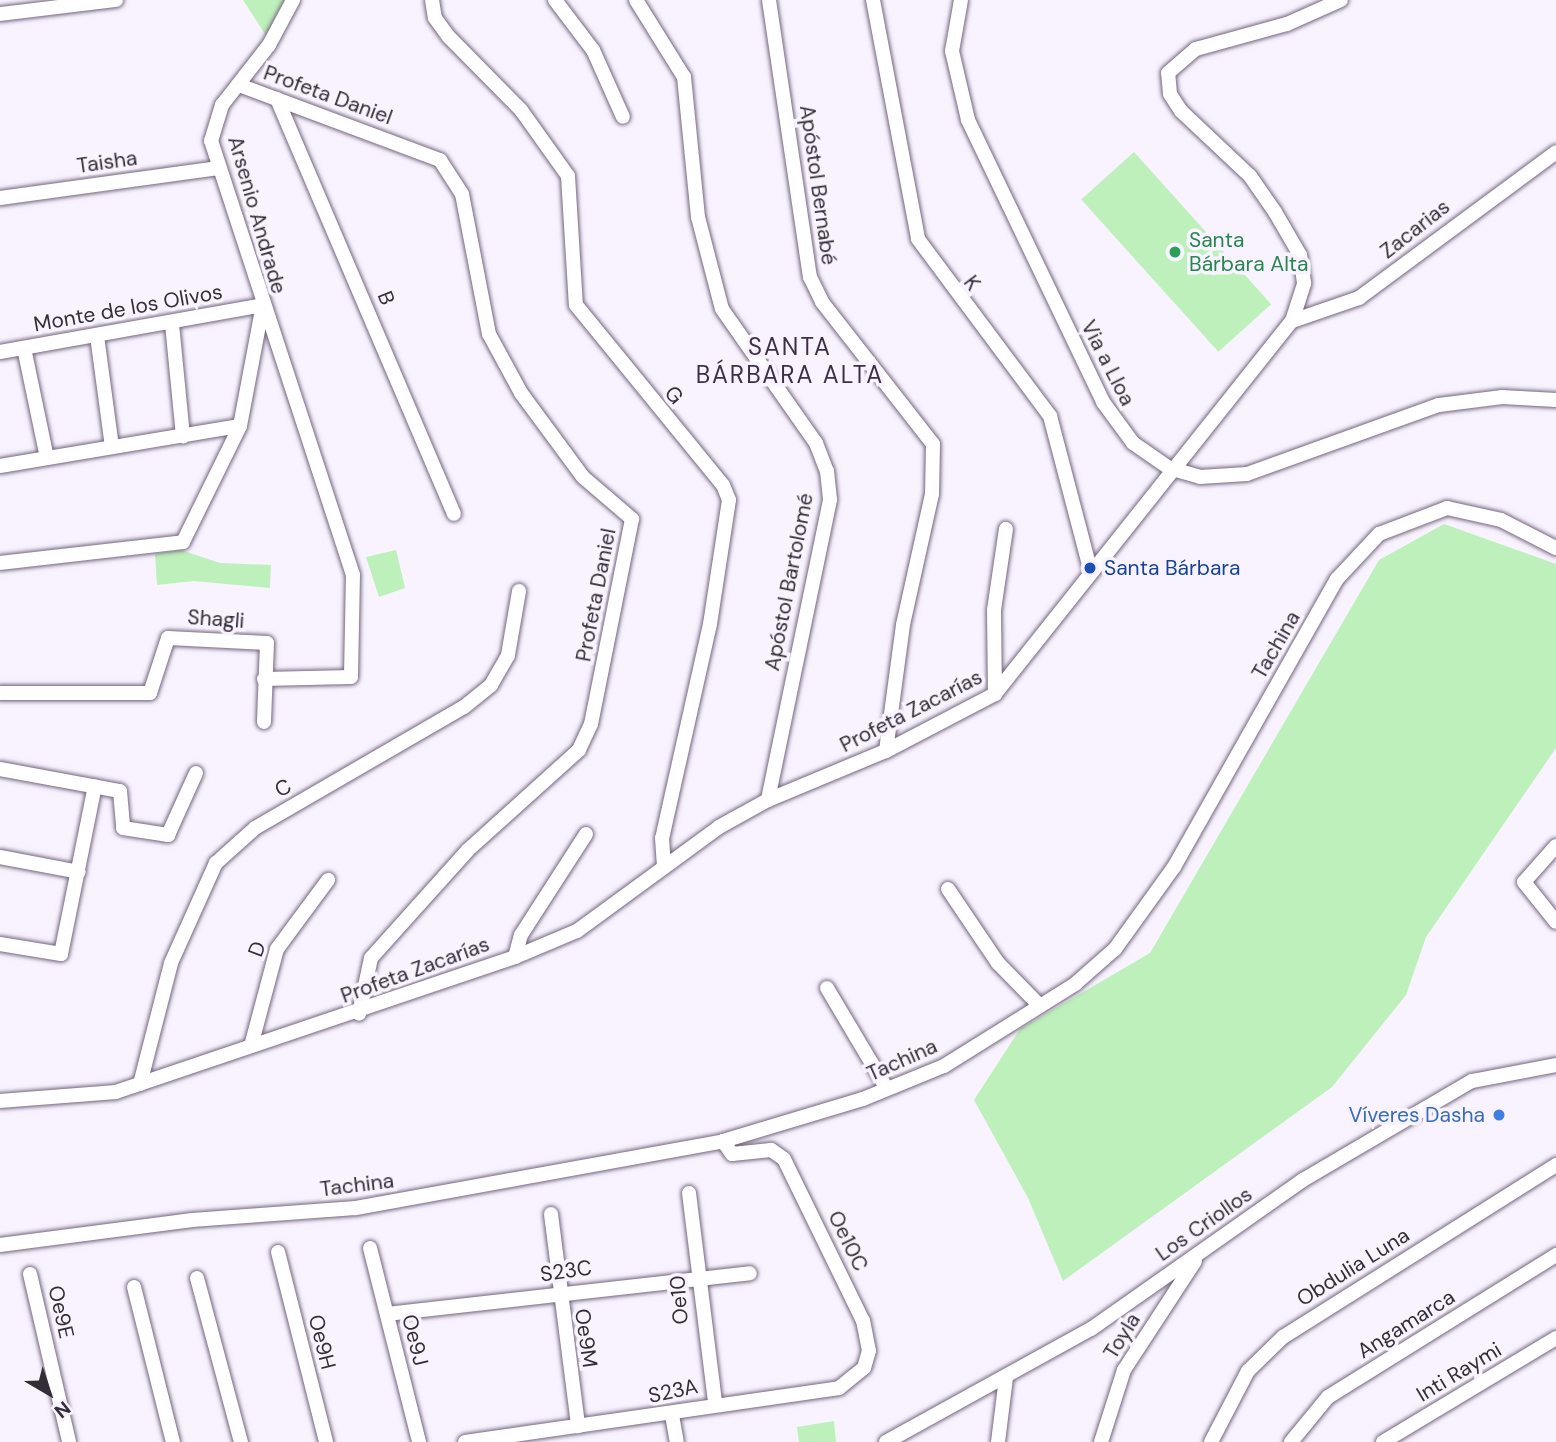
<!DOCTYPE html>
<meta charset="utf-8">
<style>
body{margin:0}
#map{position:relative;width:1556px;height:1442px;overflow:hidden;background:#f9f3ff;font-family:"DM Sans",sans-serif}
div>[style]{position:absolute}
.green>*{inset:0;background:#bdf0bb;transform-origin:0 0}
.roads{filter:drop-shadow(0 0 2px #73657e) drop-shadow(0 0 2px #73657e)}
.minor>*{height:14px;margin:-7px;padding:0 7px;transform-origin:7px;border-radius:7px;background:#fff}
.dots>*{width:19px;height:19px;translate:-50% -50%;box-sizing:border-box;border:4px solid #f9f3ff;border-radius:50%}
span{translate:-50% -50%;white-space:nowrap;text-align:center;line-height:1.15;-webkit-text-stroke:7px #f9f3ff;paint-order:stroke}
.street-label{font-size:21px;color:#332d38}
.leisure-label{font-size:21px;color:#27864d}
.left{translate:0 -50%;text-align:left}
.transit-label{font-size:21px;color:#164399}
.shop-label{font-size:21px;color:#366cbe}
.right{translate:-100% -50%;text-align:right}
.quarter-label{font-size:24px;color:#3d3046;letter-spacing:2px}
.north{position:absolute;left:14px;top:1358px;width:70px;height:70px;-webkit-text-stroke:5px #f9f3ff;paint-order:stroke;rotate:141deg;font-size:19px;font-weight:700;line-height:28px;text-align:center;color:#332d38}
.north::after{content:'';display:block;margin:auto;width:24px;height:32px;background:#332d38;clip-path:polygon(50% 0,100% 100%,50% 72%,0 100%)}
</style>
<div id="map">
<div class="green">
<div style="clip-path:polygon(243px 0,287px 0,267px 37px)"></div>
<div style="left:1134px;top:152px;width:205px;height:71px;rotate:48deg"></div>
<div style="clip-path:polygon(1444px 524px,1556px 564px,1556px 748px,1426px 937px,1406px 995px,1332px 1087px,1063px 1281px,1028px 1198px,974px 1100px,1020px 1029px,1150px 953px,1379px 560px)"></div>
<div style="clip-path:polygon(181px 550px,220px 563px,271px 565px,270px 588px,194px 581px,157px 585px,155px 554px)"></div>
<div style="clip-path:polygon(396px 550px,405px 588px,379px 597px,366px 557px)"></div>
<div style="clip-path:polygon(834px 1421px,836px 1442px,799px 1442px,797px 1427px)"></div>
</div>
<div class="roads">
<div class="minor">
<div style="left:432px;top:0;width:18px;rotate:81deg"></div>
<div style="left:435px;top:18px;width:24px;rotate:54deg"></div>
<div style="left:449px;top:37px;width:103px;rotate:45.4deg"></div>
<div style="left:521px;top:110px;width:81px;rotate:54.5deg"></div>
<div style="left:568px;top:176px;width:129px;rotate:86.5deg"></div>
<div style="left:576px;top:305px;width:232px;rotate:50.8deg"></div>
<div style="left:723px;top:485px;width:16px;rotate:68deg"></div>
<div style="left:729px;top:500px;width:125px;rotate:98.7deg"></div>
<div style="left:710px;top:624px;width:219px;rotate:102.6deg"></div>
<div style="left:662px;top:838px;width:27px;rotate:86deg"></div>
<div style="left:555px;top:0;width:63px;rotate:52.8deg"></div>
<div style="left:593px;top:50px;width:73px;rotate:65.9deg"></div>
<div style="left:636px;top:0;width:91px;rotate:58.1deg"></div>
<div style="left:684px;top:77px;width:141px;rotate:84.3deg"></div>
<div style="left:698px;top:217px;width:95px;rotate:75.4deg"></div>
<div style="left:722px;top:309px;width:164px;rotate:55deg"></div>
<div style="left:816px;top:443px;width:30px;rotate:69deg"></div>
<div style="left:827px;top:471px;width:29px;rotate:84deg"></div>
<div style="left:830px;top:500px;width:306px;rotate:101.7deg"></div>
<div style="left:769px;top:0;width:280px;rotate:81.6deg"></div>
<div style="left:810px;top:277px;width:28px;rotate:64deg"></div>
<div style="left:822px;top:302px;width:180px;rotate:52deg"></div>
<div style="left:933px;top:444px;width:50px;rotate:91.1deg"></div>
<div style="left:932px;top:494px;width:134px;rotate:102.5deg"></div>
<div style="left:903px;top:625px;width:127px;rotate:97.7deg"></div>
<div style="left:873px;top:0;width:243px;rotate:79.3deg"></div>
<div style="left:918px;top:239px;width:221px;rotate:53.3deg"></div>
<div style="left:1050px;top:416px;width:157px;rotate:75.3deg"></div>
<div style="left:961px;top:0;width:52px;rotate:100deg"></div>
<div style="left:952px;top:51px;width:71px;rotate:76.9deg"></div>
<div style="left:968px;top:120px;width:313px;rotate:64.4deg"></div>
<div style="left:1103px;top:402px;width:51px;rotate:53.8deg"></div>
<div style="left:1133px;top:443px;width:44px;rotate:34.8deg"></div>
<div style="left:1169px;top:468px;width:32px;rotate:16deg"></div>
<div style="left:1200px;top:477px;width:47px;rotate:-3.7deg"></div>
<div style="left:1247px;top:474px;width:204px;rotate:-19.8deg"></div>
<div style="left:1439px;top:405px;width:64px;rotate:-7.2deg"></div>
<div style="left:1502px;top:397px;width:54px;rotate:3.2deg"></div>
<div style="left:0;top:14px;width:117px;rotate:-6.9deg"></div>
<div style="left:239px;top:85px;width:215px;rotate:20.5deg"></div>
<div style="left:440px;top:160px;width:40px;rotate:57.1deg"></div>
<div style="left:462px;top:194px;width:143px;rotate:79.1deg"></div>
<div style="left:489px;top:334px;width:67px;rotate:61.5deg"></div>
<div style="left:521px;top:393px;width:104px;rotate:53.6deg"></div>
<div style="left:583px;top:477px;width:65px;rotate:40.6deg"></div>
<div style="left:632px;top:519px;width:209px;rotate:101.3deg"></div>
<div style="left:591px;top:724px;width:29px;rotate:115deg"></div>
<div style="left:579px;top:750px;width:149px;rotate:138deg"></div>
<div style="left:468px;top:850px;width:145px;rotate:131.9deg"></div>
<div style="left:371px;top:958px;width:57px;rotate:102.1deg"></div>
<div style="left:277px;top:99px;width:451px;rotate:66.9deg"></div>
<div style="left:0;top:198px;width:221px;rotate:-7.8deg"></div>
<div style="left:1292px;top:321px;width:71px;rotate:-18.9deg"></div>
<div style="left:1359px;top:298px;width:245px;rotate:-36.5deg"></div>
<div style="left:172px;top:324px;width:113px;rotate:84.4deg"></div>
<div style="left:97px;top:336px;width:112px;rotate:82.3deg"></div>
<div style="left:24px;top:348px;width:112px;rotate:78.2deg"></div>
<div style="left:0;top:352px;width:267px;rotate:-10.1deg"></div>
<div style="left:0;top:466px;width:243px;rotate:-9.5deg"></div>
<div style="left:0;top:563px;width:184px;rotate:-6.5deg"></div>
<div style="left:183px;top:542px;width:129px;rotate:-63.8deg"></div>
<div style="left:240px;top:426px;width:118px;rotate:-79.3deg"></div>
<div style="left:264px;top:679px;width:87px;rotate:-1.3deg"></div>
<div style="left:351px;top:677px;width:102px;rotate:-88.9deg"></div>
<div style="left:353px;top:575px;width:457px;rotate:-108.1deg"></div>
<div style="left:211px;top:141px;width:38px;rotate:-73deg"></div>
<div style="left:222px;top:105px;width:76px;rotate:-51.9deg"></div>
<div style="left:269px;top:45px;width:51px;rotate:-61.9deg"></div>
<div style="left:0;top:693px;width:150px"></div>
<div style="left:150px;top:693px;width:58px;rotate:-71.9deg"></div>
<div style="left:168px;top:638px;width:99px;rotate:2.9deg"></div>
<div style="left:267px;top:643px;width:79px;rotate:92.2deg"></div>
<div style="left:995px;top:694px;width:84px;rotate:-90.7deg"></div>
<div style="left:994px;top:610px;width:82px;rotate:-81.6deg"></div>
<div style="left:0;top:769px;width:122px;rotate:10.4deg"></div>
<div style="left:120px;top:791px;width:37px;rotate:85deg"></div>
<div style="left:123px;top:828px;width:46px;rotate:8.8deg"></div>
<div style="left:168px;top:835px;width:68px;rotate:-65.7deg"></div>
<div style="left:1556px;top:846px;width:48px;rotate:131.6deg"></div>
<div style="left:1524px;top:882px;width:51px;rotate:51.3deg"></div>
<div style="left:0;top:857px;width:80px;rotate:10.8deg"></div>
<div style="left:948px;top:889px;width:89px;rotate:56deg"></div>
<div style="left:998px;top:963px;width:60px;rotate:45.7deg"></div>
<div style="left:0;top:944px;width:62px;rotate:9.3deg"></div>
<div style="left:61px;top:954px;width:171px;rotate:-78.6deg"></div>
<div style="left:515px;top:957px;width:23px;rotate:-75deg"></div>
<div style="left:521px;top:935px;width:120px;rotate:-57.2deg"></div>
<div style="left:827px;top:988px;width:117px;rotate:59.3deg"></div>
<div style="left:251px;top:1046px;width:100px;rotate:-75deg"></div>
<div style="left:277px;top:949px;width:86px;rotate:-53.5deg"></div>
<div style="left:140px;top:1084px;width:125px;rotate:-75.6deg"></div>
<div style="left:171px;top:963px;width:110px;rotate:-65.8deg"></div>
<div style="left:216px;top:863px;width:52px;rotate:-41.9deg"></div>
<div style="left:255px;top:828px;width:241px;rotate:-30.1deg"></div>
<div style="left:464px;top:707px;width:35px;rotate:-39deg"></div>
<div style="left:491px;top:685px;width:34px;rotate:-60deg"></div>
<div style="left:508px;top:655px;width:65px;rotate:-80.2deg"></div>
<div style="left:0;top:1101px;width:116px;rotate:-4.4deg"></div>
<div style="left:116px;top:1092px;width:421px;rotate:-18.7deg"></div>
<div style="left:515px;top:957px;width:67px;rotate:-22.8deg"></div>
<div style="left:577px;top:931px;width:176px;rotate:-36.2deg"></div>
<div style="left:719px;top:827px;width:56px;rotate:-28.9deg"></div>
<div style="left:768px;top:800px;width:128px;rotate:-22.6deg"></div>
<div style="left:886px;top:751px;width:123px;rotate:-27.6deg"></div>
<div style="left:995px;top:694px;width:477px;rotate:-51.5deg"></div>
<div style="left:1292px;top:321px;width:40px;rotate:-72deg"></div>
<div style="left:1304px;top:283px;width:28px;rotate:-98deg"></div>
<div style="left:1300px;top:255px;width:50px;rotate:-120.2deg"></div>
<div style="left:1275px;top:212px;width:44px;rotate:-124.8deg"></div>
<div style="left:1250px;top:176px;width:95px;rotate:-136.7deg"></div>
<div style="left:1181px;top:111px;width:20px;rotate:-123deg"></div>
<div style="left:1170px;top:94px;width:21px;rotate:-95deg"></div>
<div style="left:1168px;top:73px;width:37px;rotate:-41deg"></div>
<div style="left:1196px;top:49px;width:94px;rotate:-15.4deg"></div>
<div style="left:1287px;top:24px;width:59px;rotate:-24deg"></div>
<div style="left:689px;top:1193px;width:212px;rotate:82.9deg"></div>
<div style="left:551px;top:1214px;width:214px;rotate:82.7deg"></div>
<div style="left:0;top:1245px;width:194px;rotate:-7.4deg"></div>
<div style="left:192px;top:1220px;width:164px;rotate:-4.2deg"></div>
<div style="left:356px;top:1208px;width:373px;rotate:-10.3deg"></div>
<div style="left:723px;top:1141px;width:146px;rotate:-16.7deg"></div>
<div style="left:863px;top:1099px;width:87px;rotate:-22.2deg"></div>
<div style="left:944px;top:1066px;width:155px;rotate:-32deg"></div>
<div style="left:1075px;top:984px;width:53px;rotate:-41.2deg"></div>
<div style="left:1115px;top:949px;width:101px;rotate:-54.3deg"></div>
<div style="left:1174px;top:867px;width:331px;rotate:-60.5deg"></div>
<div style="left:1337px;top:579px;width:62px;rotate:-47deg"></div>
<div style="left:1379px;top:534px;width:73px;rotate:-20.9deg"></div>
<div style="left:1447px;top:508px;width:55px;rotate:12.5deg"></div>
<div style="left:1501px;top:520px;width:62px;rotate:27deg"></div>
<div style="left:370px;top:1248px;width:200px;rotate:75.8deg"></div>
<div style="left:278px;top:1252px;width:196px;rotate:75.8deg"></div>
<div style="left:30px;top:1274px;width:172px;rotate:76.9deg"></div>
<div style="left:197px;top:1278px;width:170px;rotate:75deg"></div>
<div style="left:134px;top:1287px;width:160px;rotate:75.9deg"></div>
<div style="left:387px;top:1314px;width:365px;rotate:-6.4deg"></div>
<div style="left:672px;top:1415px;width:27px;rotate:80deg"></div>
<div style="left:465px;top:1442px;width:378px;rotate:-8.2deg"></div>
<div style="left:839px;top:1388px;width:32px;rotate:-39deg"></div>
<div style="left:864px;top:1368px;width:18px;rotate:-74deg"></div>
<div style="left:869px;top:1351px;width:31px;rotate:-101deg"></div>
<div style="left:863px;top:1321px;width:180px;rotate:-116deg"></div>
<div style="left:784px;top:1159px;width:16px;rotate:-145deg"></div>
<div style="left:771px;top:1150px;width:39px;rotate:174deg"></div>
<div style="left:732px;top:1154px;width:16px;rotate:-125deg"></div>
<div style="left:886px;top:1442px;width:234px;rotate:-28.9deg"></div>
<div style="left:1091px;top:1329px;width:259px;rotate:-35.1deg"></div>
<div style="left:1303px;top:1180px;width:196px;rotate:-30.4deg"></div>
<div style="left:1472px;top:1081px;width:86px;rotate:-10.8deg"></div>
<div style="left:998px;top:1442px;width:64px;rotate:-82.9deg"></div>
<div style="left:1101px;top:1442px;width:76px;rotate:-72.3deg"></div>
<div style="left:1124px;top:1370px;width:130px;rotate:-56.9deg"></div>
<div style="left:1211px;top:1442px;width:80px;rotate:-62.5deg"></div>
<div style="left:1248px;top:1371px;width:49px;rotate:-44.2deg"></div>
<div style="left:1283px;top:1337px;width:323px;rotate:-32.2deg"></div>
<div style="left:1291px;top:1442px;width:58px;rotate:-50.6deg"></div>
<div style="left:1328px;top:1397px;width:269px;rotate:-31.9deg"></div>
<div style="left:1383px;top:1442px;width:202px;rotate:-31deg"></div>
</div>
</div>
<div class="dots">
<div style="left:1175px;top:252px;background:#2e9e5b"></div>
<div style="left:1090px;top:568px;background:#1a4fb4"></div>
<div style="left:1499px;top:1115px;background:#3f7fe0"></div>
</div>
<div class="street-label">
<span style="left:328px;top:95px;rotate:20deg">Profeta Daniel</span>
<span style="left:107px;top:162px;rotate:-8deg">Taisha</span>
<span style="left:818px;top:185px;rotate:82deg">Apóstol Bernabé</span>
<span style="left:257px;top:215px;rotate:74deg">Arsenio Andrade</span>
<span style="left:1415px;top:229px;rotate:-38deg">Zacarias</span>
<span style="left:972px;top:283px;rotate:53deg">K</span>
<span style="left:386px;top:298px;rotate:68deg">B</span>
<span style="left:128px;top:308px;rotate:-10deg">Monte de los Olivos</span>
<span style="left:1108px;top:363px;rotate:63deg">Via a Lloa</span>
<span style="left:674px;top:395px;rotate:49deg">G</span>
<span style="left:789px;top:582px;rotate:-79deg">Apóstol Bartolomé</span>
<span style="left:596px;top:595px;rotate:-79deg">Profeta Daniel</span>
<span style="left:216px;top:619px;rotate:4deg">Shagli</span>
<span style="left:1276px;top:645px;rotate:-60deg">Tachina</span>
<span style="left:911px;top:711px;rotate:-27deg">Profeta Zacarías</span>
<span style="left:283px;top:788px;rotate:-30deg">C</span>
<span style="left:257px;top:949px;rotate:-69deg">D</span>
<span style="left:415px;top:970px;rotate:-20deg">Profeta Zacarías</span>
<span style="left:902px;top:1060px;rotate:-24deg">Tachina</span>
<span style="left:357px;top:1185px;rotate:-7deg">Tachina</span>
<span style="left:1204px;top:1224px;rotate:-35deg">Los Criollos</span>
<span style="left:848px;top:1241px;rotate:64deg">Oe10C</span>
<span style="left:1353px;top:1267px;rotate:-32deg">Obdulia Luna</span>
<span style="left:566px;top:1271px;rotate:-8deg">S23C</span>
<span style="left:679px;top:1300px;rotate:-94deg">Oe10</span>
<span style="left:61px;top:1312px;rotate:77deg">Oe9E</span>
<span style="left:1406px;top:1324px;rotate:-32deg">Angamarca</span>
<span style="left:1122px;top:1336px;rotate:-58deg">Toyla</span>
<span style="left:586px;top:1338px;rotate:82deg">Oe9M</span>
<span style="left:415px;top:1340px;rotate:76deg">Oe9J</span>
<span style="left:322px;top:1342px;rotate:76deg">Oe9H</span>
<span style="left:1459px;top:1372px;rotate:-31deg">Inti Raymi</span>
<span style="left:673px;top:1391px;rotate:-12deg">S23A</span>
</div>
<div class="leisure-label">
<span class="left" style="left:1189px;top:252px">Santa<br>Bárbara Alta</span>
</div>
<div class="transit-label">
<span class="left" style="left:1104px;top:568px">Santa Bárbara</span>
</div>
<div class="shop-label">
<span class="right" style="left:1485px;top:1115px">Víveres Dasha</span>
</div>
<div class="quarter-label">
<span style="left:790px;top:361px">SANTA<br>BÁRBARA ALTA</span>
</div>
<div class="north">N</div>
</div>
